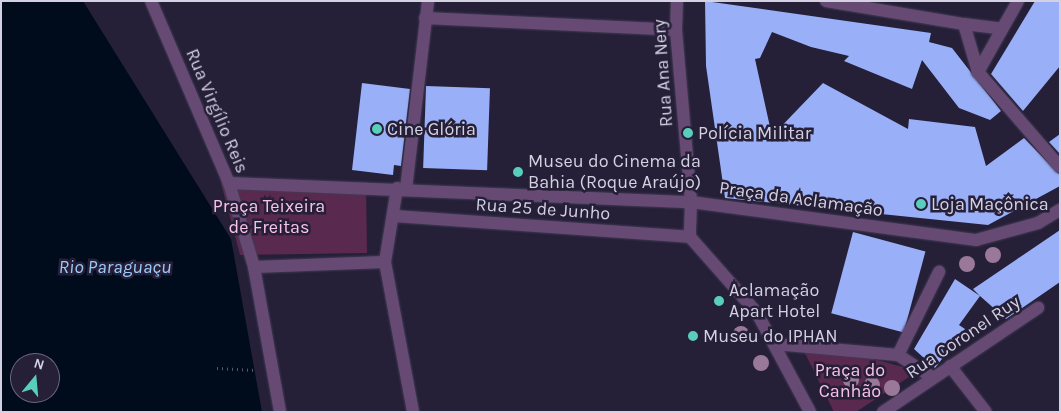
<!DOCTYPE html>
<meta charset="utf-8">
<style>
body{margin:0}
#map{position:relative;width:1061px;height:413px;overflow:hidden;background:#251f38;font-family:Karla,sans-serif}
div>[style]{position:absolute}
.green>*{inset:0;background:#5a294f}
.water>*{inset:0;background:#000c1c}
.building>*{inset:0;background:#99aff7;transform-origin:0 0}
.path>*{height:3px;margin-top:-1.5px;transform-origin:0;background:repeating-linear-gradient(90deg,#5b566d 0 1px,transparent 0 5px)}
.roads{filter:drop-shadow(0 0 1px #413b53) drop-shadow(0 0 1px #413b53)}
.minor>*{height:12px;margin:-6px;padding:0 6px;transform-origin:6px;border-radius:6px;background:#674a74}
.trees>*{width:16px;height:16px;margin:-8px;border-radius:50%;background:#9a789a}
.dots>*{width:14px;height:14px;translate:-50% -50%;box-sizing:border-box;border:2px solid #251f38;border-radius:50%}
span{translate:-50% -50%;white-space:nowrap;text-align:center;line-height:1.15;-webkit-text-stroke:5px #251f38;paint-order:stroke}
.street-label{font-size:18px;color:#d4d1e2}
.poi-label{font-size:18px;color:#d4d1e2}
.left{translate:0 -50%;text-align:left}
.park-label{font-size:18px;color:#fac1ea}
.water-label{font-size:19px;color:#9ccaf9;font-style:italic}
.frame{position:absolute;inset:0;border:2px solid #d4d1e2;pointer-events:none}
.north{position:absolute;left:10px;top:353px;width:50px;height:50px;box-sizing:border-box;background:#251f38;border:1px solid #6b667c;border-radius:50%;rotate:17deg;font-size:14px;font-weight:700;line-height:20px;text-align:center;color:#d4d1e2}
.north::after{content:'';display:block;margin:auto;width:18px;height:22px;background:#59cebf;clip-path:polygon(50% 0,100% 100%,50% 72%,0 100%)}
</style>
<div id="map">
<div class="green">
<div style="clip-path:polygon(220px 179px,366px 183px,367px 253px,240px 255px)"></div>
<div style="clip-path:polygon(798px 339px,918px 371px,856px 412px,834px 412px)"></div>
</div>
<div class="water">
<div style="clip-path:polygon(evenodd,1px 1px,83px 1px,231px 239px,262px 412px,1px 412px,1px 1px,20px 363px,50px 363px,50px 393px,20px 393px,20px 363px)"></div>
</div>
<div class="building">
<div style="clip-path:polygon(705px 1px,931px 33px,929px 42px,952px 48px,1001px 111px,990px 120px,959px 108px,922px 60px,912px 89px,844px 61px,849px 56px,811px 47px,772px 32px,760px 58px,755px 59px,772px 136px,823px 83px,908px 129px,909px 119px,975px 127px,986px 166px,1024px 138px,1060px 175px,1060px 186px,988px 225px,725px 198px,706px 66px)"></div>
<div style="clip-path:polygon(1035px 1px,1060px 1px,1060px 66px,1023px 111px,991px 74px)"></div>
<div style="clip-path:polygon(362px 83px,410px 89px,401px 166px,394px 165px,393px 175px,352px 170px)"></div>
<div style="left:426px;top:86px;width:64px;height:82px;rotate:2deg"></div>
<div style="clip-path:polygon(1060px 134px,1060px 154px,1049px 142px)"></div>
<div style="clip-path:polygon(1060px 230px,1060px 282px,1006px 319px,980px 296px,959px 325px,965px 329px,935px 368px,914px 349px,955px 279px,980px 296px,973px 289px)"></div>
<div style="left:853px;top:232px;width:75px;height:84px;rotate:15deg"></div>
</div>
<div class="path">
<div style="left:217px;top:368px;width:38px;rotate:3deg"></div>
</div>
<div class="roads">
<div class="minor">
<div style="left:151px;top:1px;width:198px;rotate:66.8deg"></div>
<div style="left:229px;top:183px;width:88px;rotate:73.4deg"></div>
<div style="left:254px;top:267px;width:147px;rotate:79.8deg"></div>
<div style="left:677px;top:1px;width:29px;rotate:92deg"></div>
<div style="left:676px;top:30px;width:173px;rotate:85deg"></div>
<div style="left:691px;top:202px;width:35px;rotate:92deg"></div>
<div style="left:690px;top:237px;width:101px;rotate:48.6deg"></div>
<div style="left:757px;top:313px;width:112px;rotate:61.8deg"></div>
<div style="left:826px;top:1px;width:140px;rotate:9.5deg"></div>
<div style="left:964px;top:24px;width:50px;rotate:73.7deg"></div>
<div style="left:978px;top:72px;width:125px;rotate:49.2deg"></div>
<div style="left:425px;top:18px;width:251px;rotate:2.7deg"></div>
<div style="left:964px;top:24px;width:38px;rotate:7deg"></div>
<div style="left:978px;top:72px;width:81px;rotate:-60.6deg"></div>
<div style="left:229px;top:183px;width:462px;rotate:2.4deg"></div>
<div style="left:691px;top:202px;width:288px;rotate:7.6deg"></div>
<div style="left:976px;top:240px;width:64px;rotate:-15.3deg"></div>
<div style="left:1038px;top:223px;width:26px;rotate:-31deg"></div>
<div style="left:397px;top:188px;width:75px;rotate:99.2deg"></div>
<div style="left:385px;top:262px;width:153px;rotate:79.4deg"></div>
<div style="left:406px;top:189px;width:189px;rotate:-83.3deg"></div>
<div style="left:393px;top:216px;width:298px;rotate:4deg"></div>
<div style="left:254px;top:267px;width:131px;rotate:-2.2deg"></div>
<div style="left:775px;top:344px;width:123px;rotate:5.1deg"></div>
<div style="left:898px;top:355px;width:40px;rotate:32.9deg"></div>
<div style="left:898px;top:355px;width:93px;rotate:-63.7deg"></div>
<div style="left:950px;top:366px;width:58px;rotate:52deg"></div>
<div style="left:883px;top:412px;width:187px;rotate:-33.9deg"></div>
</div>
</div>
<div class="trees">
<div style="left:993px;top:255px"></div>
<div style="left:967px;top:264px"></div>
<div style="left:741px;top:334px"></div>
<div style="left:761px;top:363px"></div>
<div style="left:851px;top:380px"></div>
<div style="left:872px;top:385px"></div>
<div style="left:892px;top:388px"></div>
</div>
<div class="dots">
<div style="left:377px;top:129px;background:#59cebf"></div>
<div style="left:688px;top:133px;background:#59cebf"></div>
<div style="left:518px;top:172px;background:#59cebf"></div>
<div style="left:921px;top:204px;background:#59cebf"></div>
<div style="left:719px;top:301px;background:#59cebf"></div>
<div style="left:693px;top:336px;background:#59cebf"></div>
</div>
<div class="street-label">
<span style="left:663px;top:73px;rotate:-94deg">Rua Ana Nery</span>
<span style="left:217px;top:111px;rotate:67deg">Rua Virgílio Reis</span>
<span style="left:801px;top:199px;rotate:8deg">Praça da Aclamação</span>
<span style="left:543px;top:209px;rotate:4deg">Rua 25 de Junho</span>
<span style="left:963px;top:337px;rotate:-34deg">Rua Coronel Ruy</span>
</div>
<div class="poi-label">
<span class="left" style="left:387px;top:129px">Cine Glória</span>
<span class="left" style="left:698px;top:133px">Polícia Militar</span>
<span class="left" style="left:528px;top:172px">Museu do Cinema da<br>Bahia (Roque Araújo)</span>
<span class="left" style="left:931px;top:204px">Loja Maçônica</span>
<span class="left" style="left:729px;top:301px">Aclamação<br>Apart Hotel</span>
<span class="left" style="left:703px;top:336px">Museu do IPHAN</span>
</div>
<div class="park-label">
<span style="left:269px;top:217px">Praça Teixeira<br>de Freitas</span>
<span style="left:850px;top:381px">Praça do<br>Canhão</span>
</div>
<div class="water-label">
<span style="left:115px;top:268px">Rio Paraguaçu</span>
</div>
<div class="frame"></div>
<div class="north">N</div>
</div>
